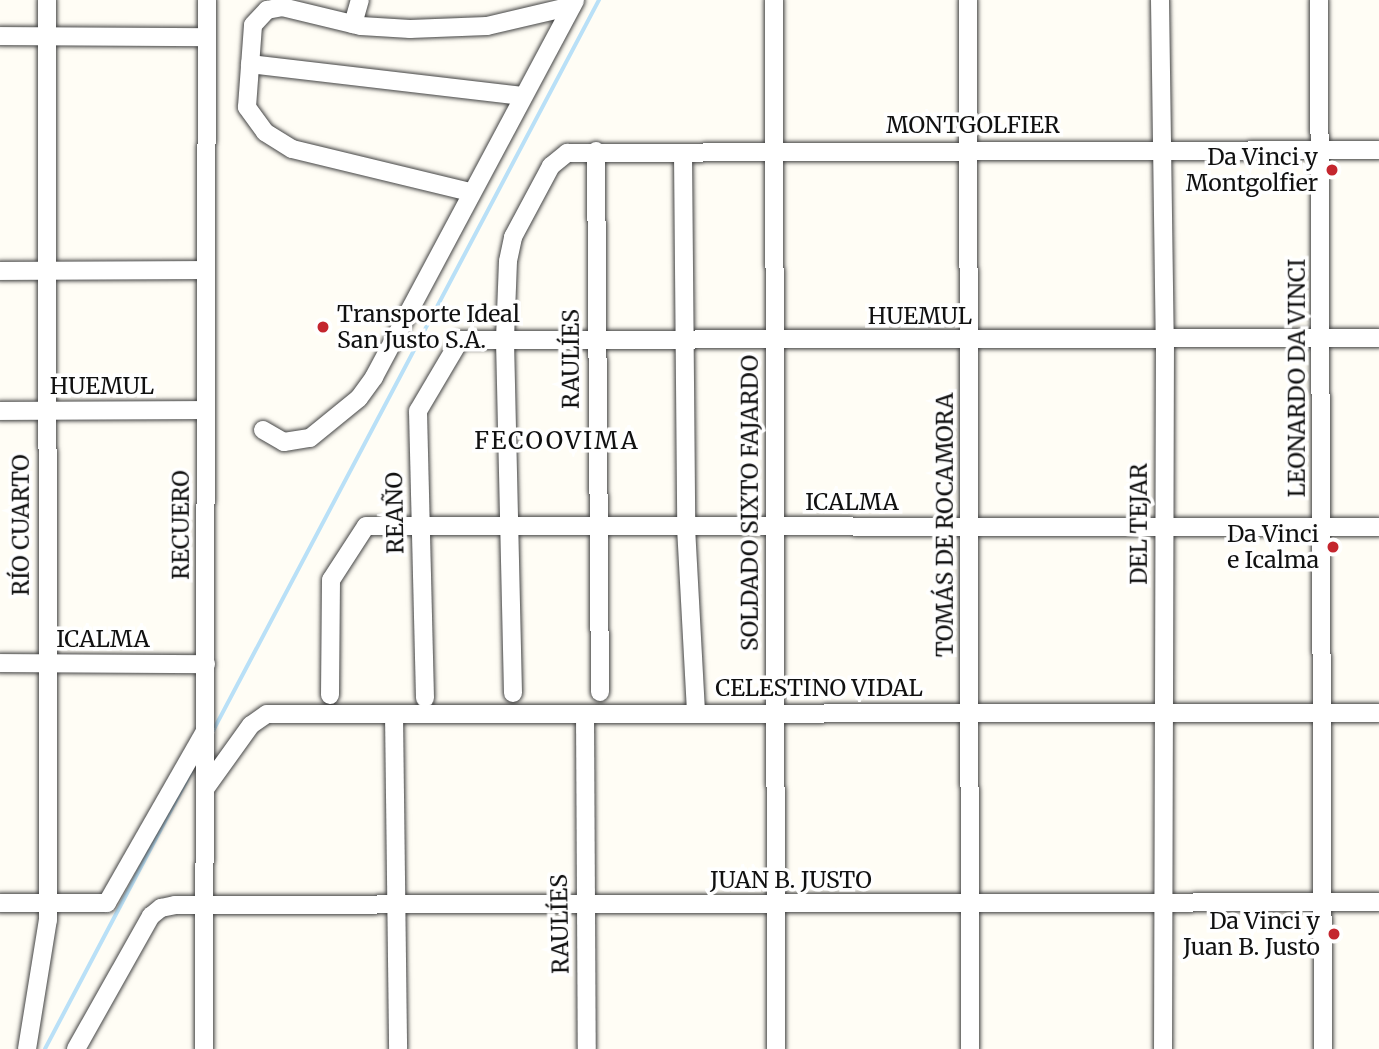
<!DOCTYPE html>
<meta charset="utf-8">
<style>
body{margin:0}
#map{position:relative;width:1379px;height:1049px;overflow:hidden;background:#fffdf5;font-family:Merriweather,serif}
div>[style]{position:absolute}
.stream>*{height:3.5px;margin:-1.75px;padding:0 1.75px;transform-origin:1.75px;border-radius:1.75px;background:#b9e0f7}
.roads{filter:drop-shadow(0 0 2px #444) drop-shadow(0 0 2px #444)}
.minor>*{height:18px;margin:-9px;padding:0 9px;transform-origin:9px;border-radius:9px;background:#fff}
.dots>*{width:19px;height:19px;translate:-50% -50%;box-sizing:border-box;border:4px solid #fff;border-radius:50%}
span{translate:-50% -50%;white-space:nowrap;text-align:center;line-height:1.15;-webkit-text-stroke:7px #fff;paint-order:stroke}
.street-label{font-size:23px;color:#111}
.poi-label{font-size:23px;color:#111}
.right{translate:-100% -50%;text-align:right}
.left{translate:0 -50%;text-align:left}
.neighbourhood-label{font-size:24px;color:#111;letter-spacing:2px}
</style>
<div id="map">
<div class="stream">
<div style="left:213px;top:731px;width:827px;rotate:-62.16deg"></div>
<div style="left:45px;top:1049px;width:313px;rotate:-62.2deg"></div>
</div>
<div class="roads">
<div class="minor">
<div style="left:774px;top:0;width:1049px;rotate:89.89deg"></div>
<div style="left:968px;top:0;width:1049px;rotate:89.89deg"></div>
<div style="left:1160px;top:0;width:338px;rotate:89.2deg"></div>
<div style="left:1165px;top:338px;width:711px;rotate:90.16deg"></div>
<div style="left:1319px;top:0;width:1049px;rotate:89.78deg"></div>
<div style="left:353px;top:24px;width:25px;rotate:-74deg"></div>
<div style="left:0;top:36px;width:207px;rotate:0.3deg"></div>
<div style="left:250px;top:64px;width:274px;rotate:6.7deg"></div>
<div style="left:596px;top:151px;width:541px;rotate:89.58deg"></div>
<div style="left:683px;top:153px;width:374px;rotate:89.5deg"></div>
<div style="left:686px;top:527px;width:185px;rotate:86.9deg"></div>
<div style="left:470px;top:192px;width:183px;rotate:-166.4deg"></div>
<div style="left:292px;top:149px;width:32px;rotate:-148deg"></div>
<div style="left:265px;top:132px;width:31px;rotate:-126deg"></div>
<div style="left:247px;top:107px;width:82px;rotate:-85.8deg"></div>
<div style="left:253px;top:25px;width:21px;rotate:-47deg"></div>
<div style="left:267px;top:10px;width:15px;rotate:-11deg"></div>
<div style="left:282px;top:7px;width:81px;rotate:13.5deg"></div>
<div style="left:361px;top:26px;width:49px;rotate:3.5deg"></div>
<div style="left:410px;top:29px;width:77px;rotate:-2.2deg"></div>
<div style="left:487px;top:26px;width:87px;rotate:-13.2deg"></div>
<div style="left:0;top:271px;width:205px;rotate:-0.3deg"></div>
<div style="left:0;top:411px;width:205px;rotate:-0.3deg"></div>
<div style="left:263px;top:430px;width:24px;rotate:30deg"></div>
<div style="left:284px;top:442px;width:26px;rotate:-9deg"></div>
<div style="left:310px;top:438px;width:63px;rotate:-39.2deg"></div>
<div style="left:359px;top:398px;width:26px;rotate:-54deg"></div>
<div style="left:374px;top:377px;width:427px;rotate:-61.9deg"></div>
<div style="left:0;top:663px;width:206px;rotate:0.3deg"></div>
<div style="left:513px;top:693px;width:354px;rotate:-91.3deg"></div>
<div style="left:505px;top:339px;width:78px;rotate:-87.8deg"></div>
<div style="left:508px;top:261px;width:25px;rotate:-78deg"></div>
<div style="left:513px;top:237px;width:81px;rotate:-61.8deg"></div>
<div style="left:551px;top:166px;width:21px;rotate:-39deg"></div>
<div style="left:567px;top:153px;width:812px;rotate:-0.21deg"></div>
<div style="left:330px;top:695px;width:115px;rotate:-89.5deg"></div>
<div style="left:331px;top:580px;width:64px;rotate:-57.1deg"></div>
<div style="left:366px;top:526px;width:1013px;rotate:0.06deg"></div>
<div style="left:425px;top:698px;width:287px;rotate:-91.4deg"></div>
<div style="left:418px;top:411px;width:82px;rotate:-59.4deg"></div>
<div style="left:460px;top:340px;width:919px;rotate:-0.12deg"></div>
<div style="left:394px;top:714px;width:335px;rotate:89.3deg"></div>
<div style="left:585px;top:715px;width:334px;rotate:89.7deg"></div>
<div style="left:205px;top:789px;width:79px;rotate:-54.3deg"></div>
<div style="left:251px;top:725px;width:19px;rotate:-35deg"></div>
<div style="left:267px;top:714px;width:1112px;rotate:-0.05deg"></div>
<div style="left:0;top:903px;width:107px"></div>
<div style="left:107px;top:903px;width:198px;rotate:-60.3deg"></div>
<div style="left:27px;top:1049px;width:131px;rotate:-80.8deg"></div>
<div style="left:48px;top:920px;width:920px;rotate:-90.06deg"></div>
<div style="left:76px;top:1049px;width:153px;rotate:-60.6deg"></div>
<div style="left:151px;top:916px;width:13px;rotate:-39deg"></div>
<div style="left:161px;top:908px;width:14px;rotate:-12deg"></div>
<div style="left:175px;top:905px;width:1204px;rotate:-0.14deg"></div>
<div style="left:204px;top:1049px;width:1049px;rotate:-89.84deg"></div>
</div>
</div>
<div class="dots">
<div style="left:1332px;top:170px;background:#c4262e"></div>
<div style="left:323px;top:327px;background:#c4262e"></div>
<div style="left:1333px;top:547px;background:#c4262e"></div>
<div style="left:1334px;top:934px;background:#c4262e"></div>
</div>
<div class="street-label">
<span style="left:973px;top:125px">MONTGOLFIER</span>
<span style="left:920px;top:316px">HUEMUL</span>
<span style="left:571px;top:359px;rotate:-90deg">RAULÍES</span>
<span style="left:1297px;top:378px;rotate:-90deg">LEONARDO DA VINCI</span>
<span style="left:102px;top:386px">HUEMUL</span>
<span style="left:852px;top:502px">ICALMA</span>
<span style="left:750px;top:503px;rotate:-90deg">SOLDADO SIXTO FAJARDO</span>
<span style="left:395px;top:513px;rotate:-91deg">REAÑO</span>
<span style="left:1139px;top:524px;rotate:-90deg">DEL TEJAR</span>
<span style="left:21px;top:525px;rotate:-90deg">RÍO CUARTO</span>
<span style="left:181px;top:525px;rotate:-90deg">RECUERO</span>
<span style="left:945px;top:525px;rotate:-90deg">TOMÁS DE ROCAMORA</span>
<span style="left:103px;top:639px">ICALMA</span>
<span style="left:819px;top:688px">CELESTINO VIDAL</span>
<span style="left:791px;top:880px">JUAN B. JUSTO</span>
<span style="left:560px;top:924px;rotate:-91deg">RAULÍES</span>
</div>
<div class="poi-label">
<span class="right" style="left:1318px;top:170px">Da Vinci y<br>Montgolfier</span>
<span class="left" style="left:337px;top:327px">Transporte Ideal<br>San Justo S.A.</span>
<span class="right" style="left:1319px;top:547px">Da Vinci<br>e Icalma</span>
<span class="right" style="left:1320px;top:934px">Da Vinci y<br>Juan B. Justo</span>
</div>
<div class="neighbourhood-label">
<span style="left:557px;top:441px">FECOOVIMA</span>
</div>
</div>
